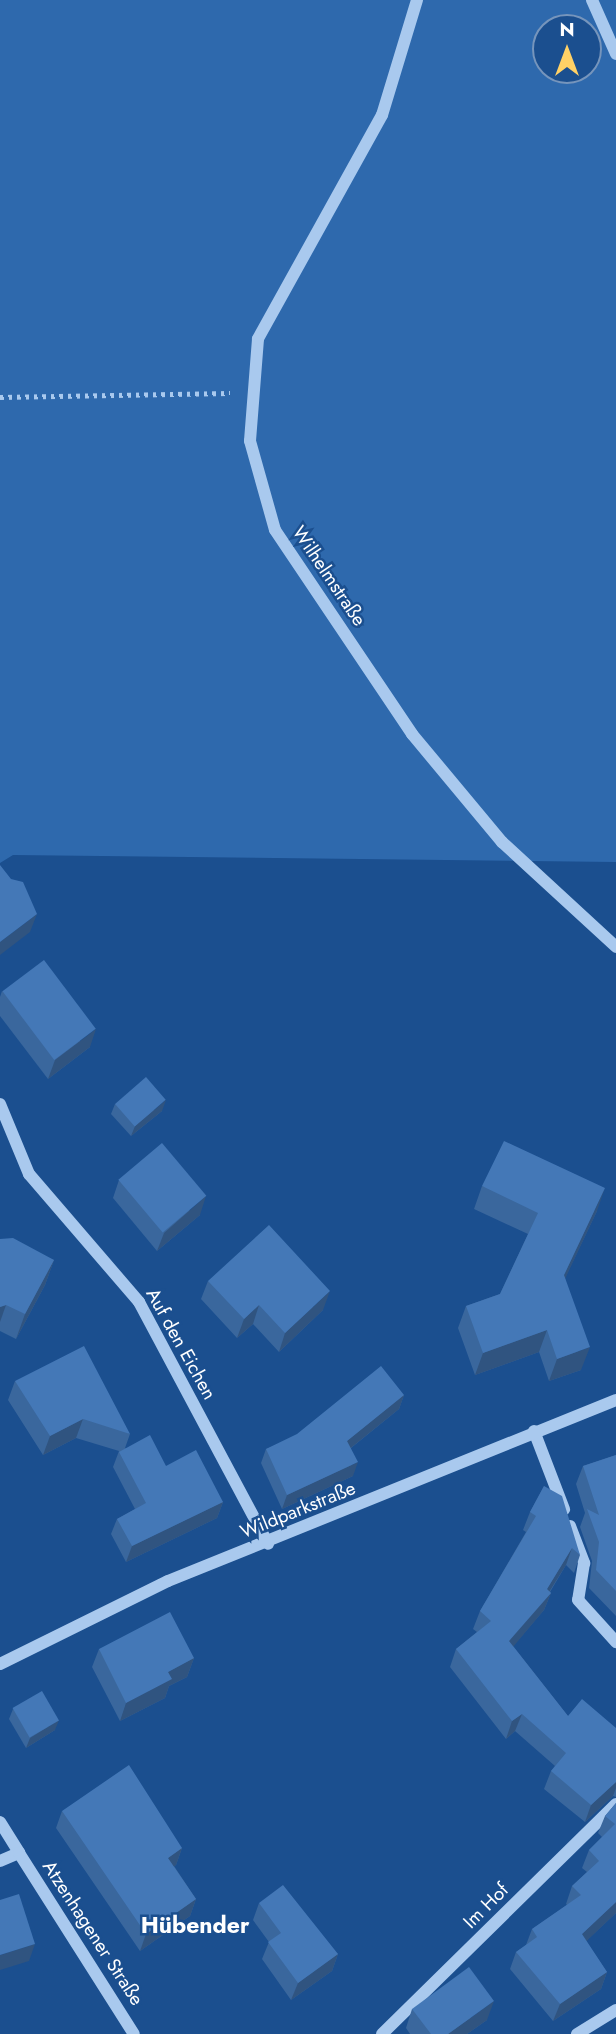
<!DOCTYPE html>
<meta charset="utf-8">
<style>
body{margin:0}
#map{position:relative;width:616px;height:2034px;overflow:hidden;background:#1b4f8f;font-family:Jost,sans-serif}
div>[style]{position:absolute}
.green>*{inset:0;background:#2e69ad}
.path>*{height:4.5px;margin-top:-2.25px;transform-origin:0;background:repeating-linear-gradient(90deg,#a9c9ee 0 3.5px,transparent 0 8.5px)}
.minor>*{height:12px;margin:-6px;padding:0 6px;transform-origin:6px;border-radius:6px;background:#a9c9ee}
.wall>*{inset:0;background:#3a679d}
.shaded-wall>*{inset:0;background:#305480}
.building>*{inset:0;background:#4478b7;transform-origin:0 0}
span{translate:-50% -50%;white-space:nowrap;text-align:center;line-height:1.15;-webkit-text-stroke:5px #1b4f8f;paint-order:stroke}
.street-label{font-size:19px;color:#fff}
.quarter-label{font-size:23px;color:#fff;font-weight:700}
.north{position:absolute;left:532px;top:14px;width:70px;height:70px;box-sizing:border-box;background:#1b4f8f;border:2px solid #7695bc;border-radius:50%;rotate:0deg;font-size:19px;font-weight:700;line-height:28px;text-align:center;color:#fff}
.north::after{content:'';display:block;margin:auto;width:24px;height:32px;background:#ffd166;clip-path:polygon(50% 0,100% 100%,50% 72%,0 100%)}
</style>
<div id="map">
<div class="green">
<div style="clip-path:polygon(evenodd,0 0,616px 0,616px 862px,13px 855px,0 863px,0 0,546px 28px,588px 28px,588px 70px,546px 70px,546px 28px)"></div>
</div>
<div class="path">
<div style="left:0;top:397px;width:230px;rotate:-1deg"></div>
</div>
<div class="minor">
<div style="left:417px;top:0;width:120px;rotate:106.9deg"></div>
<div style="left:382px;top:115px;width:256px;rotate:119deg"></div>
<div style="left:258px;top:339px;width:102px;rotate:94.5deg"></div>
<div style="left:250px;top:441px;width:92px;rotate:74.3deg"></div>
<div style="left:275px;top:530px;width:246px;rotate:56.1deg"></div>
<div style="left:412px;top:734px;width:141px;rotate:50.2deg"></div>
<div style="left:502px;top:842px;width:155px;rotate:42.6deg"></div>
<div style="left:592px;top:0;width:59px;rotate:66deg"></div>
<div style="left:0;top:1104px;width:76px;rotate:67.5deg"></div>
<div style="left:29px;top:1174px;width:169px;rotate:49.3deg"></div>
<div style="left:139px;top:1302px;width:274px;rotate:61.9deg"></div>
<div style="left:534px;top:1431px;width:84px;rotate:69deg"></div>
<div style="left:570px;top:1526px;width:40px;rotate:69deg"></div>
<div style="left:584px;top:1563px;width:37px;rotate:99deg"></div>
<div style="left:578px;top:1600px;width:57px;rotate:47.9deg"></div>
<div style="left:0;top:1664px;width:187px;rotate:-26.3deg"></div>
<div style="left:168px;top:1581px;width:483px;rotate:-22deg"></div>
<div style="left:0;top:1822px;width:36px;rotate:58deg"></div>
<div style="left:0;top:1861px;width:21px;rotate:-23deg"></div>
<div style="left:19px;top:1853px;width:214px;rotate:57.6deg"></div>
<div style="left:382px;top:2034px;width:328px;rotate:-44.5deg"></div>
<div style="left:577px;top:2034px;width:46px;rotate:-31.6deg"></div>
</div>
<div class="wall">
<div style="clip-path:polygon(2px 991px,90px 1047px,48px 1079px,0 1016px,0 997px)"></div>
<div style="clip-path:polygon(115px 1104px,162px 1111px,131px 1136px,111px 1114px)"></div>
<div style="clip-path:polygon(119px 1180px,200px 1215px,157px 1251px,113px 1198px)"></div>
<div style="clip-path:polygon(482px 1186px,597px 1211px,565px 1278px,581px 1370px,549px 1381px,539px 1352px,475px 1375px,458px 1328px,466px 1306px,500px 1294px,528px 1234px,474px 1209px)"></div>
<div style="clip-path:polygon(0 1239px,54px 1260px,45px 1285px,16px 1339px,0 1331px)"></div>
<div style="clip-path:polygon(208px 1281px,323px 1310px,279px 1352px,253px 1324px,237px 1338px,201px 1299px)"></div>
<div style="clip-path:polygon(15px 1381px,130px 1434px,125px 1448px,166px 1466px,223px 1502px,217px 1518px,126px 1562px,111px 1534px,117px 1519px,135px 1509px,113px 1467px,119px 1451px,76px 1438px,43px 1455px,8px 1400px)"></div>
<div style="clip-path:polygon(404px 1395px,399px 1409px,351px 1448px,353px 1476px,282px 1509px,261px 1463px,266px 1449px)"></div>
<div style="clip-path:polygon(616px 1455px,616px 1616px,589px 1588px,592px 1561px,580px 1527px,585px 1513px,576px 1484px,583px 1466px)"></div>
<div style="clip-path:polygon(544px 1486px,580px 1555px,574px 1573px,566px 1565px,550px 1592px,551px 1593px,544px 1610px,513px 1646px,568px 1716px,616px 1728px,616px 1797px,613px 1796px,585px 1822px,544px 1789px,551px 1771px,555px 1766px,515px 1731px,506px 1739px,450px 1667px,456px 1649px,477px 1632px,473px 1629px,480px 1611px,526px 1532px,523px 1530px,530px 1512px)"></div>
<div style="clip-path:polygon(99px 1649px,194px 1658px,187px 1677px,169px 1686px,165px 1698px,120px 1721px,92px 1667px)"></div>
<div style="clip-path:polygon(13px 1709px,55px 1730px,26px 1748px,9px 1719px)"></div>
<div style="clip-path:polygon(616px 1803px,616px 1913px,586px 1941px,607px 1972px,601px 1989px,553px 2021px,510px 1969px,516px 1952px,526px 1945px,532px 1929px,567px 1905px,566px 1904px,572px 1886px,587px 1872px,582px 1868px,589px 1850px,602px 1837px,598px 1833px,605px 1816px)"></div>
<div style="clip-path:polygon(62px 1811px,182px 1848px,176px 1865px,174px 1866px,196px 1899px,190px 1916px,140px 1951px,56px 1828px)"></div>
<div style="clip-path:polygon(259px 1903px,338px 1954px,332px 1971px,291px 2000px,262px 1959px,269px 1942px,253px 1920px)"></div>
<div style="clip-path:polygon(412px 2009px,487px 2020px,467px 2034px,410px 2034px,406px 2028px)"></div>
</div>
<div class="shaded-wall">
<div style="clip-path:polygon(37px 914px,30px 932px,0 955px,0 942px)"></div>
<div style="clip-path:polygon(96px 1029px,90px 1047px,48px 1079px,55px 1060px)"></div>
<div style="clip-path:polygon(166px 1100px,162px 1111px,131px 1136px,135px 1126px)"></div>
<div style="clip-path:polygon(605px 1188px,597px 1211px,556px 1298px,564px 1275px)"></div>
<div style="clip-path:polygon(206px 1196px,200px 1215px,157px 1251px,164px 1233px)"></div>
<div style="clip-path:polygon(54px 1260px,45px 1285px,16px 1339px,25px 1314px)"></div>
<div style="clip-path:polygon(330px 1291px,323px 1310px,279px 1352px,285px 1333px)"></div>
<div style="clip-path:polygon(6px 1305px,0 1322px,0 1307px)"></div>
<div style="clip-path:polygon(259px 1305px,253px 1324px,237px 1338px,244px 1319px)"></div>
<div style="clip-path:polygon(547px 1330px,539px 1352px,475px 1375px,483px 1353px)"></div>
<div style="clip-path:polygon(590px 1347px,581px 1370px,549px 1381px,557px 1359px)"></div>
<div style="clip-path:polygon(404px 1395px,399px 1409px,342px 1455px,347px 1441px)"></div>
<div style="clip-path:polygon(83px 1419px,76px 1438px,43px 1455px,50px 1436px)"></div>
<div style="clip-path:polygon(358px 1462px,353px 1476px,282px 1509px,287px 1495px)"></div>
<div style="clip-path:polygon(223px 1502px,217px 1518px,126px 1562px,132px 1546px)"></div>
<div style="clip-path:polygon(572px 1548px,566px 1565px,544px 1600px,551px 1593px,544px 1610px,503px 1659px,509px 1641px,547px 1589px)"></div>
<div style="clip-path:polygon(194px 1658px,187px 1677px,169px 1686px,165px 1698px,120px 1721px,126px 1703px,168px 1672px)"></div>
<div style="clip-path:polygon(522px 1714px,515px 1731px,506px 1739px,512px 1721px)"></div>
<div style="clip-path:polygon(59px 1720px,55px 1730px,26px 1748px,30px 1738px)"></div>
<div style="clip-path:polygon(616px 1782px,616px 1788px,613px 1796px,585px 1822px,591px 1805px)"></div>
<div style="clip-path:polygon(182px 1848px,176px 1865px,162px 1875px,168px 1858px)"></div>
<div style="clip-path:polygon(196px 1899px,190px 1916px,140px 1951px,146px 1934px)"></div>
<div style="clip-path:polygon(616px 1902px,616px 1913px,575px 1952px,582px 1934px)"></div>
<div style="clip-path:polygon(35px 1944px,29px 1961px,0 1970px,0 1955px)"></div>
<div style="clip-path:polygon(338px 1954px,332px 1971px,291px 2000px,298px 1983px)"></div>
<div style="clip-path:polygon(607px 1972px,601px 1989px,553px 2021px,560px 2004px)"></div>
<div style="clip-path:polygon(494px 2001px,487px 2020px,467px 2034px,448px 2034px)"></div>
</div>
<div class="building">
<div style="clip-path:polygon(0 865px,11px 879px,23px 882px,37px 914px,0 942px)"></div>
<div style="left:44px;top:960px;width:86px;height:52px;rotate:53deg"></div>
<div style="left:146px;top:1077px;width:30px;height:41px;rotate:49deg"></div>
<div style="clip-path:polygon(504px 1141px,605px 1188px,564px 1275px,590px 1347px,557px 1359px,547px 1330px,483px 1353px,466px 1306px,500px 1294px,538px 1213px,482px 1186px)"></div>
<div style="left:162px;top:1143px;width:69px;height:57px;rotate:50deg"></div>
<div style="clip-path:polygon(269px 1225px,330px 1291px,285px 1333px,259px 1305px,244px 1319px,208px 1281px)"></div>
<div style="clip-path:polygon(13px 1238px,54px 1260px,25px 1314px,6px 1305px,0 1307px,0 1239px)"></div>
<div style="clip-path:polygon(84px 1346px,130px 1434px,83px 1419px,50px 1436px,15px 1381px)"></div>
<div style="clip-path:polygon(381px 1366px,404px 1395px,347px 1441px,358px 1462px,287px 1495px,266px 1449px,297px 1434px)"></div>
<div style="clip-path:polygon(150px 1435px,166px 1466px,196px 1450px,223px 1502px,132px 1546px,117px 1519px,146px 1503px,119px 1452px)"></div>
<div style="clip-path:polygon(616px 1455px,616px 1591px,596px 1570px,599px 1542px,587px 1509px,599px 1515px,583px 1466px)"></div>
<div style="clip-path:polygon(544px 1486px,562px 1496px,580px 1555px,572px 1548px,547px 1589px,551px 1593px,509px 1641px,568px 1716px,582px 1699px,616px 1728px,616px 1782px,591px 1805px,551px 1771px,566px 1753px,522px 1714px,512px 1721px,456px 1649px,491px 1621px,480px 1611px,536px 1516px,530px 1512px)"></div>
<div style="clip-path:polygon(170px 1612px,194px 1658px,168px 1672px,172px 1679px,126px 1703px,99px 1649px)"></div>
<div style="left:42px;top:1691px;width:34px;height:34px;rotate:60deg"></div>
<div style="clip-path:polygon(129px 1765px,182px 1848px,168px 1858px,196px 1899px,146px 1934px,62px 1811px)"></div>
<div style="clip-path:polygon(616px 1803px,616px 1902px,582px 1934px,607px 1972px,560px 2004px,516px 1952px,537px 1937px,532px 1929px,581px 1895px,572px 1886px,599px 1861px,589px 1850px,615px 1824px,605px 1816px)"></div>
<div style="clip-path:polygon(283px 1885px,338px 1954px,298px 1983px,268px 1942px,281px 1933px,259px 1903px)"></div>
<div style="clip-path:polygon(19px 1894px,35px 1944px,0 1955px,0 1900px)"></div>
<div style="clip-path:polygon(469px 1967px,494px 2001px,448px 2034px,431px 2034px,412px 2009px)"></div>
</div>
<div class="street-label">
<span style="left:329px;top:576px;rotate:56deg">Wilhelmstraße</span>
<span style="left:181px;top:1344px;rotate:61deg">Auf den Eichen</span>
<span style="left:298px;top:1510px;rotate:-22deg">Wildparkstraße</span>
<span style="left:486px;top:1906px;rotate:-45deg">Im Hof</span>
<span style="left:93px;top:1933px;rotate:57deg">Atzenhagener Straße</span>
</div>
<div class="quarter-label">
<span style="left:195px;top:1925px">Hübender</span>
</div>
<div class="north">N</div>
</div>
